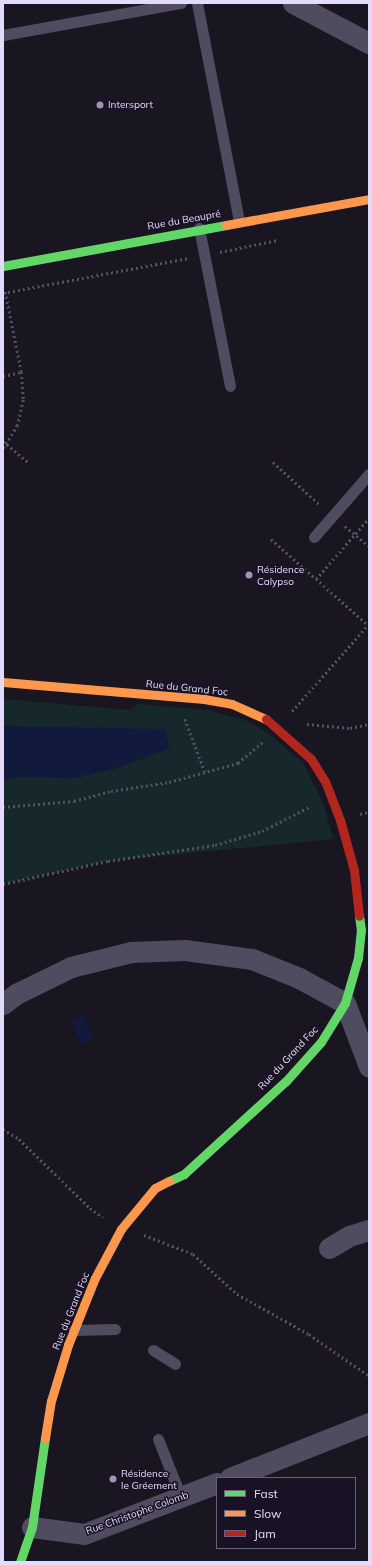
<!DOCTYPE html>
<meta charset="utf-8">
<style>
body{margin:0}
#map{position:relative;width:372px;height:1565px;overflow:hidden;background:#1a1621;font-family:Mulish,sans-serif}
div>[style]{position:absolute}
.green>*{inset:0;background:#17282d}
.water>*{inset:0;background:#11193d;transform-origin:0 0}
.path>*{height:2.5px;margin-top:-1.25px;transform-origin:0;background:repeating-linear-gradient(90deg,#4d5361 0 2px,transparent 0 5px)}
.lane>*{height:11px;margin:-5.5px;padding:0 5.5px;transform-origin:5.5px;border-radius:5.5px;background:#504c60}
.street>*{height:21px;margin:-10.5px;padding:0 10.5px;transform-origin:10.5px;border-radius:10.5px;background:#504c60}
.fast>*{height:9px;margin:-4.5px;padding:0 4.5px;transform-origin:4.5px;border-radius:4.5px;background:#63d668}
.slow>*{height:9px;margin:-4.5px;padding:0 4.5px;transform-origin:4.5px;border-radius:4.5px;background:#ff974d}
.jam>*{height:9px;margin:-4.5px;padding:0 4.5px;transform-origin:4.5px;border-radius:4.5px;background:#b3261e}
.dots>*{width:11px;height:11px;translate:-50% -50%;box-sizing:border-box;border:2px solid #191225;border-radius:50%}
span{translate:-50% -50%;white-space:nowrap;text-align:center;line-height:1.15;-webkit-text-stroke:3px #191225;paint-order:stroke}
.poi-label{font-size:10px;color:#e4dbfb}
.left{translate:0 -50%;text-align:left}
.street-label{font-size:10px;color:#e4dbfb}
.frame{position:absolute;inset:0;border:4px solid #e4dbfb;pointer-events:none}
.legend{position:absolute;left:216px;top:1477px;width:140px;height:72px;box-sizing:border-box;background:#191225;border:1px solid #6a627b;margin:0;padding:5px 7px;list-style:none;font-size:12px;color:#e4dbfb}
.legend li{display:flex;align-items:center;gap:8px;height:20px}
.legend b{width:20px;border:1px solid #6a627b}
</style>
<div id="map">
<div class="green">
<div style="clip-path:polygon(3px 699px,130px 710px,137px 704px,207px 710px,245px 720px,269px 734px,303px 763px,323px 803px,333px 839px,108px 861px,3px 884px)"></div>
</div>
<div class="water">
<div style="clip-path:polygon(3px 726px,166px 729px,169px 749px,113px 769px,75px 778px,20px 777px,3px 780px)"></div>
<div style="left:84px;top:1016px;width:25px;height:13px;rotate:69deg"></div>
</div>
<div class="path">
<div style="left:220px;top:252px;width:59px;rotate:-11.7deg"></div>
<div style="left:3px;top:293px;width:189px;rotate:-10.7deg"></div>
<div style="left:3px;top:376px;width:18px;rotate:-13deg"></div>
<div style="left:21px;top:372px;width:82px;rotate:-101.3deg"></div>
<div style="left:3px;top:441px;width:34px;rotate:40deg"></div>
<div style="left:3px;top:448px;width:26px;rotate:-58deg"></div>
<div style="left:17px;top:426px;width:28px;rotate:-77deg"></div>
<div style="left:23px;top:399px;width:27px;rotate:-94deg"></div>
<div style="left:273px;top:462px;width:64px;rotate:42.5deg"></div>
<div style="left:345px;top:526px;width:31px;rotate:40deg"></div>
<div style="left:271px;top:539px;width:128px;rotate:41.5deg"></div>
<div style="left:316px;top:579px;width:81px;rotate:-49deg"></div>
<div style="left:292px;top:711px;width:116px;rotate:-48.5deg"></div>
<div style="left:185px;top:719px;width:57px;rotate:69.3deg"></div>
<div style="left:307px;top:724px;width:43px;rotate:5.3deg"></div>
<div style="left:350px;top:728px;width:19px;rotate:-12deg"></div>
<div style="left:3px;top:807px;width:71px;rotate:-4.8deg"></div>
<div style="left:74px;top:801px;width:38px;rotate:-15deg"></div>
<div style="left:111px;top:791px;width:59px;rotate:-8.8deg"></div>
<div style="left:169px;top:782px;width:72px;rotate:-15.4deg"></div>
<div style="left:238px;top:763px;width:32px;rotate:-41deg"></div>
<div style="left:360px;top:814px;width:9px;rotate:-13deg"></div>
<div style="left:3px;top:884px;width:107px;rotate:-12.4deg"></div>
<div style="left:108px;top:861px;width:108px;rotate:-8.5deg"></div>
<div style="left:215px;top:845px;width:49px;rotate:-16.6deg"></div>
<div style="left:262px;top:831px;width:55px;rotate:-27deg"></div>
<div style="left:3px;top:1129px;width:19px;rotate:32deg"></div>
<div style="left:19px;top:1139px;width:99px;rotate:44.2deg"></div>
<div style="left:90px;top:1208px;width:16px;rotate:35deg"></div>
<div style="left:144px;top:1235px;width:53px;rotate:21.2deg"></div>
<div style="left:193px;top:1254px;width:59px;rotate:42.3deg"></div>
<div style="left:237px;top:1294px;width:82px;rotate:29.1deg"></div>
<div style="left:309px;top:1334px;width:73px;rotate:35deg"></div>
</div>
<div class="lane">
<div style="left:197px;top:3px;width:222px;rotate:79.1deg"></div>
<div style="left:3px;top:35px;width:181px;rotate:-10.2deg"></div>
<div style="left:199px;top:228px;width:161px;rotate:78.9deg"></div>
<div style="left:314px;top:537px;width:84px;rotate:-48.9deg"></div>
<div style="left:74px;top:1330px;width:41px;rotate:-1.4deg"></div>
<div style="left:153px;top:1350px;width:26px;rotate:32deg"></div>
<div style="left:158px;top:1439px;width:62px;rotate:68.4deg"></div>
</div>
<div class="street">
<div style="left:293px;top:3px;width:86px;rotate:27.8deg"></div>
<div style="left:3px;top:1004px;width:16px;rotate:-38deg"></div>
<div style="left:16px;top:994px;width:61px;rotate:-26.1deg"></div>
<div style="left:71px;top:967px;width:62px;rotate:-14deg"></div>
<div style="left:131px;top:952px;width:54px;rotate:-2.1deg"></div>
<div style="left:185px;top:950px;width:68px;rotate:7.7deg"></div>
<div style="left:252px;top:959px;width:51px;rotate:22deg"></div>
<div style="left:299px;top:978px;width:52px;rotate:28.5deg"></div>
<div style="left:345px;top:1003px;width:68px;rotate:69.4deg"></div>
<div style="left:329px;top:1248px;width:23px;rotate:-31deg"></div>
<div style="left:349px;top:1236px;width:21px;rotate:-17deg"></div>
<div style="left:230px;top:1478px;width:149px;rotate:-21.6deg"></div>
<div style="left:32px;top:1527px;width:52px;rotate:7.7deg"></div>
<div style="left:84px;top:1534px;width:142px;rotate:-21deg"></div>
</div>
<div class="fast">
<div style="left:3px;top:266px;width:227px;rotate:-10.4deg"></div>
<div style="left:169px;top:1181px;width:17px;rotate:-25deg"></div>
<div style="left:184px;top:1174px;width:138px;rotate:-42.4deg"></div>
<div style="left:286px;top:1081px;width:52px;rotate:-48.1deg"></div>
<div style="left:321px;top:1042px;width:46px;rotate:-58.4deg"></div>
<div style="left:345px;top:1003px;width:47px;rotate:-73.9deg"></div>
<div style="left:358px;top:958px;width:28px;rotate:-84deg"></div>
<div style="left:361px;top:930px;width:14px;rotate:-98deg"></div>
<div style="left:20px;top:1562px;width:37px;rotate:-71deg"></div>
<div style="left:32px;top:1527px;width:90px;rotate:-81.7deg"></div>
</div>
<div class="slow">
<div style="left:226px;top:225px;width:145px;rotate:-10.3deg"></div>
<div style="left:3px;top:682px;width:202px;rotate:4.8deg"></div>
<div style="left:204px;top:699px;width:28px;rotate:10deg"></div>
<div style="left:232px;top:704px;width:37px;rotate:24deg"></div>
<div style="left:45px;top:1438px;width:37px;rotate:-81deg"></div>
<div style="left:51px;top:1401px;width:59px;rotate:-73.1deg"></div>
<div style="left:68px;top:1345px;width:72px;rotate:-68.1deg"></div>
<div style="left:95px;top:1278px;width:55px;rotate:-62deg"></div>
<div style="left:121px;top:1229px;width:53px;rotate:-50.3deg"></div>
<div style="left:155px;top:1188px;width:16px;rotate:-27deg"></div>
</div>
<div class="jam">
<div style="left:266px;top:719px;width:60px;rotate:41.6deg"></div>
<div style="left:311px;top:759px;width:26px;rotate:58deg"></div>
<div style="left:325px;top:781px;width:42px;rotate:69deg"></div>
<div style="left:340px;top:820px;width:52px;rotate:74.4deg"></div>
<div style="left:354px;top:870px;width:46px;rotate:83.8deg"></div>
</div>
<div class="dots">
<div style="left:100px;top:105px;background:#9d96af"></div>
<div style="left:249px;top:575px;background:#9d96af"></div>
<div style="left:113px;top:1479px;background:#9d96af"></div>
</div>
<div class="poi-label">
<span class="left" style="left:108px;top:105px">Intersport</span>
<span class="left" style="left:257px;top:575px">Résidence<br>Calypso</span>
<span class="left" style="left:121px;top:1479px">Résidence<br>le Gréement</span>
</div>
<div class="street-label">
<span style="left:184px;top:220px;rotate:-10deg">Rue du Beaupré</span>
<span style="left:187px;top:688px;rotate:6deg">Rue du Grand Foc</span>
<span style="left:288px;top:1058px;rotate:-47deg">Rue du Grand Foc</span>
<span style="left:71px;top:1311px;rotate:-68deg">Rue du Grand Foc</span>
<span style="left:137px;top:1513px;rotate:-20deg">Rue Christophe Colomb</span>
</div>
<div class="frame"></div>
<ul class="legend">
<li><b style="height:5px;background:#63d668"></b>Fast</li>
<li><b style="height:5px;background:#ff974d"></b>Slow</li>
<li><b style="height:5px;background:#b3261e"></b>Jam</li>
</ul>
</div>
